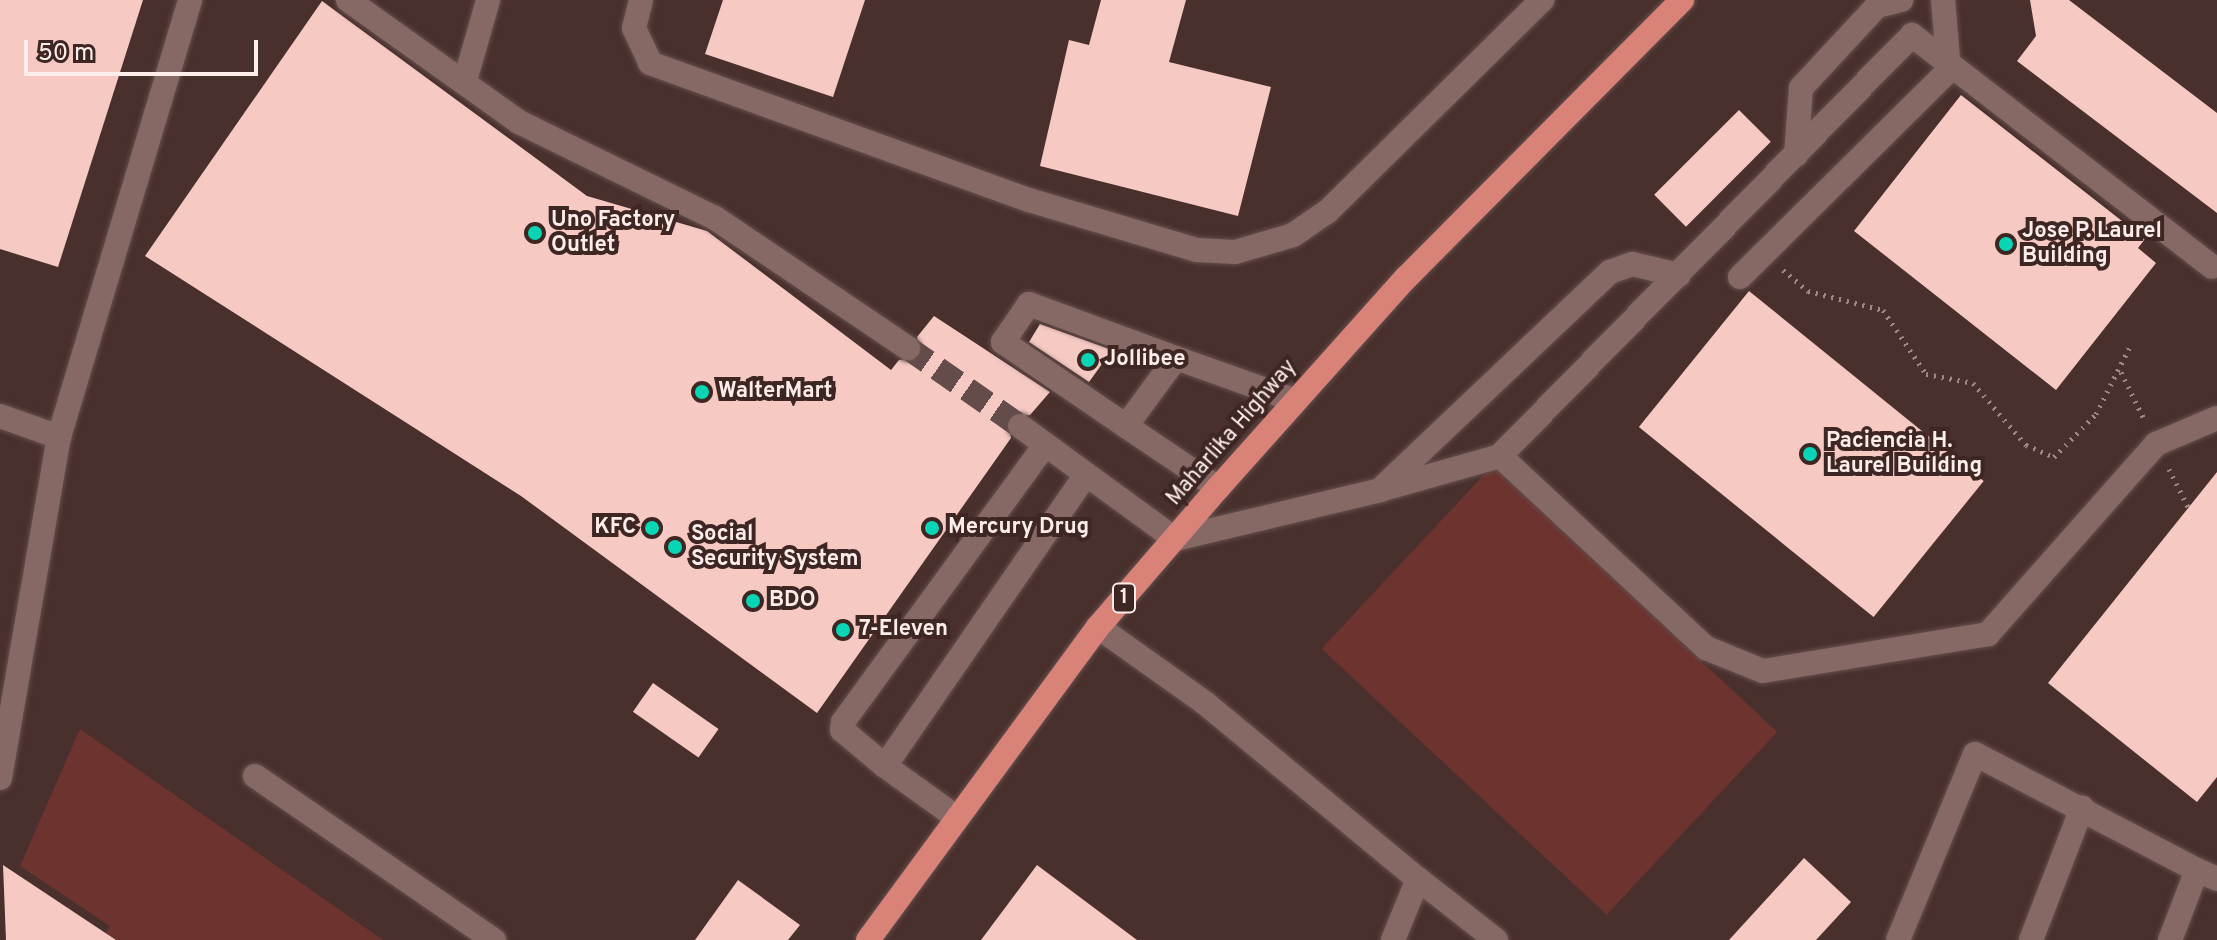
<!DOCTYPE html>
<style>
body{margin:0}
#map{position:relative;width:2217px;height:940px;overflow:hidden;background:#49302d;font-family:Overpass,sans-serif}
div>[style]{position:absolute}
.green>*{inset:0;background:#6d332e;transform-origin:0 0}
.building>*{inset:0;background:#f6c9c3;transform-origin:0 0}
.minor-tunnel>*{height:24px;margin-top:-12px;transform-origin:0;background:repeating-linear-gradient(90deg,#644c4a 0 24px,transparent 0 36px)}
.path>*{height:5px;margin-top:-2.5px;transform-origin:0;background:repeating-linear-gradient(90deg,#9e8986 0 2px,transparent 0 8px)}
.roads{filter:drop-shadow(0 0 2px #644f4d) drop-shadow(0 0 2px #644f4d)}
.minor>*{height:24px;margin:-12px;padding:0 12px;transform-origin:12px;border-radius:12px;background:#866965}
.highway>*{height:24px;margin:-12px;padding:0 12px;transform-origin:12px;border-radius:12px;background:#d98278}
.dots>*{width:22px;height:22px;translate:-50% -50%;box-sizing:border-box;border:4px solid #3e2623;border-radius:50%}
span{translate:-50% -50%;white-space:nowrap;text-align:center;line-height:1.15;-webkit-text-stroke:8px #3e2623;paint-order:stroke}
.shield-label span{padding:2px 6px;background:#3e2623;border:2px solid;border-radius:6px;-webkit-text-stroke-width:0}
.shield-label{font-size:20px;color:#feedeb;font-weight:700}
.poi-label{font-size:22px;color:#feedeb;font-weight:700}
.left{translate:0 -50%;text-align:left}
.right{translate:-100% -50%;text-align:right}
.street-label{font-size:22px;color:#feedeb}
.scale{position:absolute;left:24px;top:40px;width:234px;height:36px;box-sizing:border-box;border:4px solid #feedeb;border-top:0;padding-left:10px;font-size:24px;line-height:28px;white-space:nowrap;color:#feedeb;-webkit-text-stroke:6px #3e2623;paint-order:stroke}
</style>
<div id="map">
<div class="green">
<div style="left:1492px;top:466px;width:390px;height:250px;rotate:43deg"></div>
<div style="clip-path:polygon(80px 729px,383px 940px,101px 940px,110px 926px,20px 866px)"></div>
</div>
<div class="building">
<div style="clip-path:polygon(0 0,143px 0,58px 267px,0 249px)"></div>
<div style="clip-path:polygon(723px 0,865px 0,833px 97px,705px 54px)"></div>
<div style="clip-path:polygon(1101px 0,1186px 0,1169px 62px,1271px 87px,1238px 216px,1040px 166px,1069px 40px,1089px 45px)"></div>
<div style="clip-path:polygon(2030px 0,2069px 0,2217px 113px,2217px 213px,2017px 61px,2036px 36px)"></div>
<div style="clip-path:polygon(322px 1px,587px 196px,707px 231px,891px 370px,899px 360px,920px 357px,917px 337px,934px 316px,1050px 392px,1030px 415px,1008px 418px,1011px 438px,817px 713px,521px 496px,145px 256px)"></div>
<div style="clip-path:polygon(1961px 95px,2145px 239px,2138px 248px,2156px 263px,2056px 390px,1854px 231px)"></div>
<div style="left:1739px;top:110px;width:45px;height:120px;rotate:45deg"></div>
<div style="left:1749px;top:291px;width:302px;height:175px;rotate:39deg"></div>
<div style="clip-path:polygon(1040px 324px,1112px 350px,1089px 382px,1029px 342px)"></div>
<div style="clip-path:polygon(2217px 472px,2217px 777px,2197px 802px,2048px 683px)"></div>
<div style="left:653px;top:683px;width:80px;height:35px;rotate:35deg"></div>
<div style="clip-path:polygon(1804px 858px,1851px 902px,1816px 940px,1729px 940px)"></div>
<div style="clip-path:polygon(3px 865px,116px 940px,6px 940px)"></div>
<div style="clip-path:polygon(1037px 865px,1137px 940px,981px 940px)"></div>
<div style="clip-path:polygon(738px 880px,800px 925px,788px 940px,695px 940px)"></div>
</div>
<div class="minor-tunnel">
<div style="left:908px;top:348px;width:136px;rotate:34.9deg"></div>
</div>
<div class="path">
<div style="left:1783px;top:270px;width:33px;rotate:40deg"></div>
<div style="left:1808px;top:291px;width:77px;rotate:14.2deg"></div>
<div style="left:1883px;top:310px;width:77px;rotate:56.1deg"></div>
<div style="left:1926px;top:374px;width:48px;rotate:10.8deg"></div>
<div style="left:1973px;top:383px;width:82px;rotate:49.5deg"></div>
<div style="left:2026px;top:445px;width:30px;rotate:23deg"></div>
<div style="left:2054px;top:457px;width:60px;rotate:-45.7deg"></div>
<div style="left:2096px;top:414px;width:76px;rotate:-63.4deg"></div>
<div style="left:2121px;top:372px;width:55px;rotate:63.9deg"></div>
<div style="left:2169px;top:469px;width:45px;rotate:63.4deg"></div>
</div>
<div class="roads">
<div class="minor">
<div style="left:348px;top:0;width:210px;rotate:35.5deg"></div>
<div style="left:519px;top:122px;width:218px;rotate:26.1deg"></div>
<div style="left:715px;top:218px;width:233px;rotate:34deg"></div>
<div style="left:641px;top:0;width:29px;rotate:104deg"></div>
<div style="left:634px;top:28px;width:38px;rotate:65deg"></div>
<div style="left:650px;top:63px;width:403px;rotate:19.9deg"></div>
<div style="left:1029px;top:200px;width:175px;rotate:16.6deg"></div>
<div style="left:1197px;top:250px;width:38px;rotate:3deg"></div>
<div style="left:1235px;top:252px;width:60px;rotate:-16.3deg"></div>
<div style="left:1293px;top:235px;width:42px;rotate:-34.4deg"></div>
<div style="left:1328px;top:211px;width:301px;rotate:-44.6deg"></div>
<div style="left:1943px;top:0;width:70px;rotate:85.1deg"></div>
<div style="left:465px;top:81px;width:84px;rotate:-74.1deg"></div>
<div style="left:1796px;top:155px;width:67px;rotate:-85.7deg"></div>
<div style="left:1801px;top:88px;width:112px;rotate:-47.2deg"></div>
<div style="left:1877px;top:6px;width:25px;rotate:-14deg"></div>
<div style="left:1740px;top:277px;width:294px;rotate:-44.7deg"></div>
<div style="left:0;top:416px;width:63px;rotate:19.6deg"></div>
<div style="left:1020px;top:426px;width:192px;rotate:36.1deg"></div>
<div style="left:1175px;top:539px;width:211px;rotate:-13.4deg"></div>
<div style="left:1380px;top:490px;width:317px;rotate:-43.5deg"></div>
<div style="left:1610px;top:272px;width:23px;rotate:-20deg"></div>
<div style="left:1632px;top:264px;width:48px;rotate:13.2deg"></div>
<div style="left:1126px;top:426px;width:149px;rotate:-145.7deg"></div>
<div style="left:1003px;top:342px;width:46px;rotate:-55.6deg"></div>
<div style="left:1029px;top:304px;width:157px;rotate:20.2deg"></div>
<div style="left:1500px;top:456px;width:282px;rotate:43deg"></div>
<div style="left:1706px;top:648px;width:61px;rotate:22deg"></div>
<div style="left:1763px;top:671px;width:228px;rotate:-9.3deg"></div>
<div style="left:1988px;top:634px;width:254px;rotate:-48.5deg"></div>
<div style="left:2156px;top:444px;width:66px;rotate:-23.1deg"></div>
<div style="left:1218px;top:488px;width:111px;rotate:-146deg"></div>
<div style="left:1126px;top:426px;width:84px;rotate:-53.7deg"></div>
<div style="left:1176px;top:358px;width:125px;rotate:19.6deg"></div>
<div style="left:1380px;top:490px;width:125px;rotate:-15.8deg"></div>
<div style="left:1500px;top:456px;width:589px;rotate:-45.62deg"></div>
<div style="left:1912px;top:35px;width:379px;rotate:37.7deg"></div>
<div style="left:1098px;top:627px;width:131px;rotate:35.4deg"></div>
<div style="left:1205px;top:703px;width:276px;rotate:39.6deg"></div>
<div style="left:1418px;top:879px;width:66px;rotate:112.3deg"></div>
<div style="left:885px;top:766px;width:56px;rotate:-140.1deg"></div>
<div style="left:842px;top:730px;width:8px;rotate:-83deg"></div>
<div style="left:843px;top:722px;width:341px;rotate:-53.9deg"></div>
<div style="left:255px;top:776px;width:290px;rotate:34.5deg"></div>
<div style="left:0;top:778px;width:346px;rotate:-80.2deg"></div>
<div style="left:59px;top:437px;width:456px;rotate:-73.3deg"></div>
<div style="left:956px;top:817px;width:87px;rotate:-144.3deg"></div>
<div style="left:885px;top:766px;width:351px;rotate:-55.4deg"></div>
<div style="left:1418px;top:879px;width:99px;rotate:38deg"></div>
<div style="left:1898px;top:940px;width:201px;rotate:-67.5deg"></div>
<div style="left:1975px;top:754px;width:250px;rotate:27.6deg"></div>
<div style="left:2031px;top:940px;width:142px;rotate:-68.9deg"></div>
<div style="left:2170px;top:940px;width:75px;rotate:-68.9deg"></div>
<div style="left:2197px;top:870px;width:22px;rotate:24deg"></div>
</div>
<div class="highway">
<div style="left:868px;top:940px;width:388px;rotate:-53.7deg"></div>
<div style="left:1098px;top:627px;width:184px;rotate:-49.2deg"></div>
<div style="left:1218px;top:488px;width:282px;rotate:-48.2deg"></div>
<div style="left:1406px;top:278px;width:392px;rotate:-45.2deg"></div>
</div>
</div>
<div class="dots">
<div style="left:535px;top:233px;background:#07d5b6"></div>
<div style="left:2006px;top:244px;background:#07d5b6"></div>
<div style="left:1088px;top:360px;background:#07d5b6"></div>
<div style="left:702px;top:392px;background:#07d5b6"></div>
<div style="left:1810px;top:454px;background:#07d5b6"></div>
<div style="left:652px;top:528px;background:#07d5b6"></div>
<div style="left:932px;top:528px;background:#07d5b6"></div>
<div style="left:675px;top:547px;background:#07d5b6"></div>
<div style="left:753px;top:601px;background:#07d5b6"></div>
<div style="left:843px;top:630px;background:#07d5b6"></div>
</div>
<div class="shield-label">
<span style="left:1124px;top:598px">1</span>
</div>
<div class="poi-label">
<span class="left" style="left:551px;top:233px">Uno Factory<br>Outlet</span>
<span class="left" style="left:2022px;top:244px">Jose P. Laurel<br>Building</span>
<span class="left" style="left:1104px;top:360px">Jollibee</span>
<span class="left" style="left:718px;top:392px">WalterMart</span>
<span class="left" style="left:1826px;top:454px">Paciencia H.<br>Laurel Building</span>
<span class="right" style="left:636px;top:528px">KFC</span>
<span class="left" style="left:948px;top:528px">Mercury Drug</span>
<span class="left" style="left:691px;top:547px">Social<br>Security System</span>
<span class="left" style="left:769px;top:601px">BDO</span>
<span class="left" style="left:859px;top:630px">7-Eleven</span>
</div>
<div class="street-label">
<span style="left:1232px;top:433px;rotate:-49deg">Maharlika Highway</span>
</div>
<div class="scale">50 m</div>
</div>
